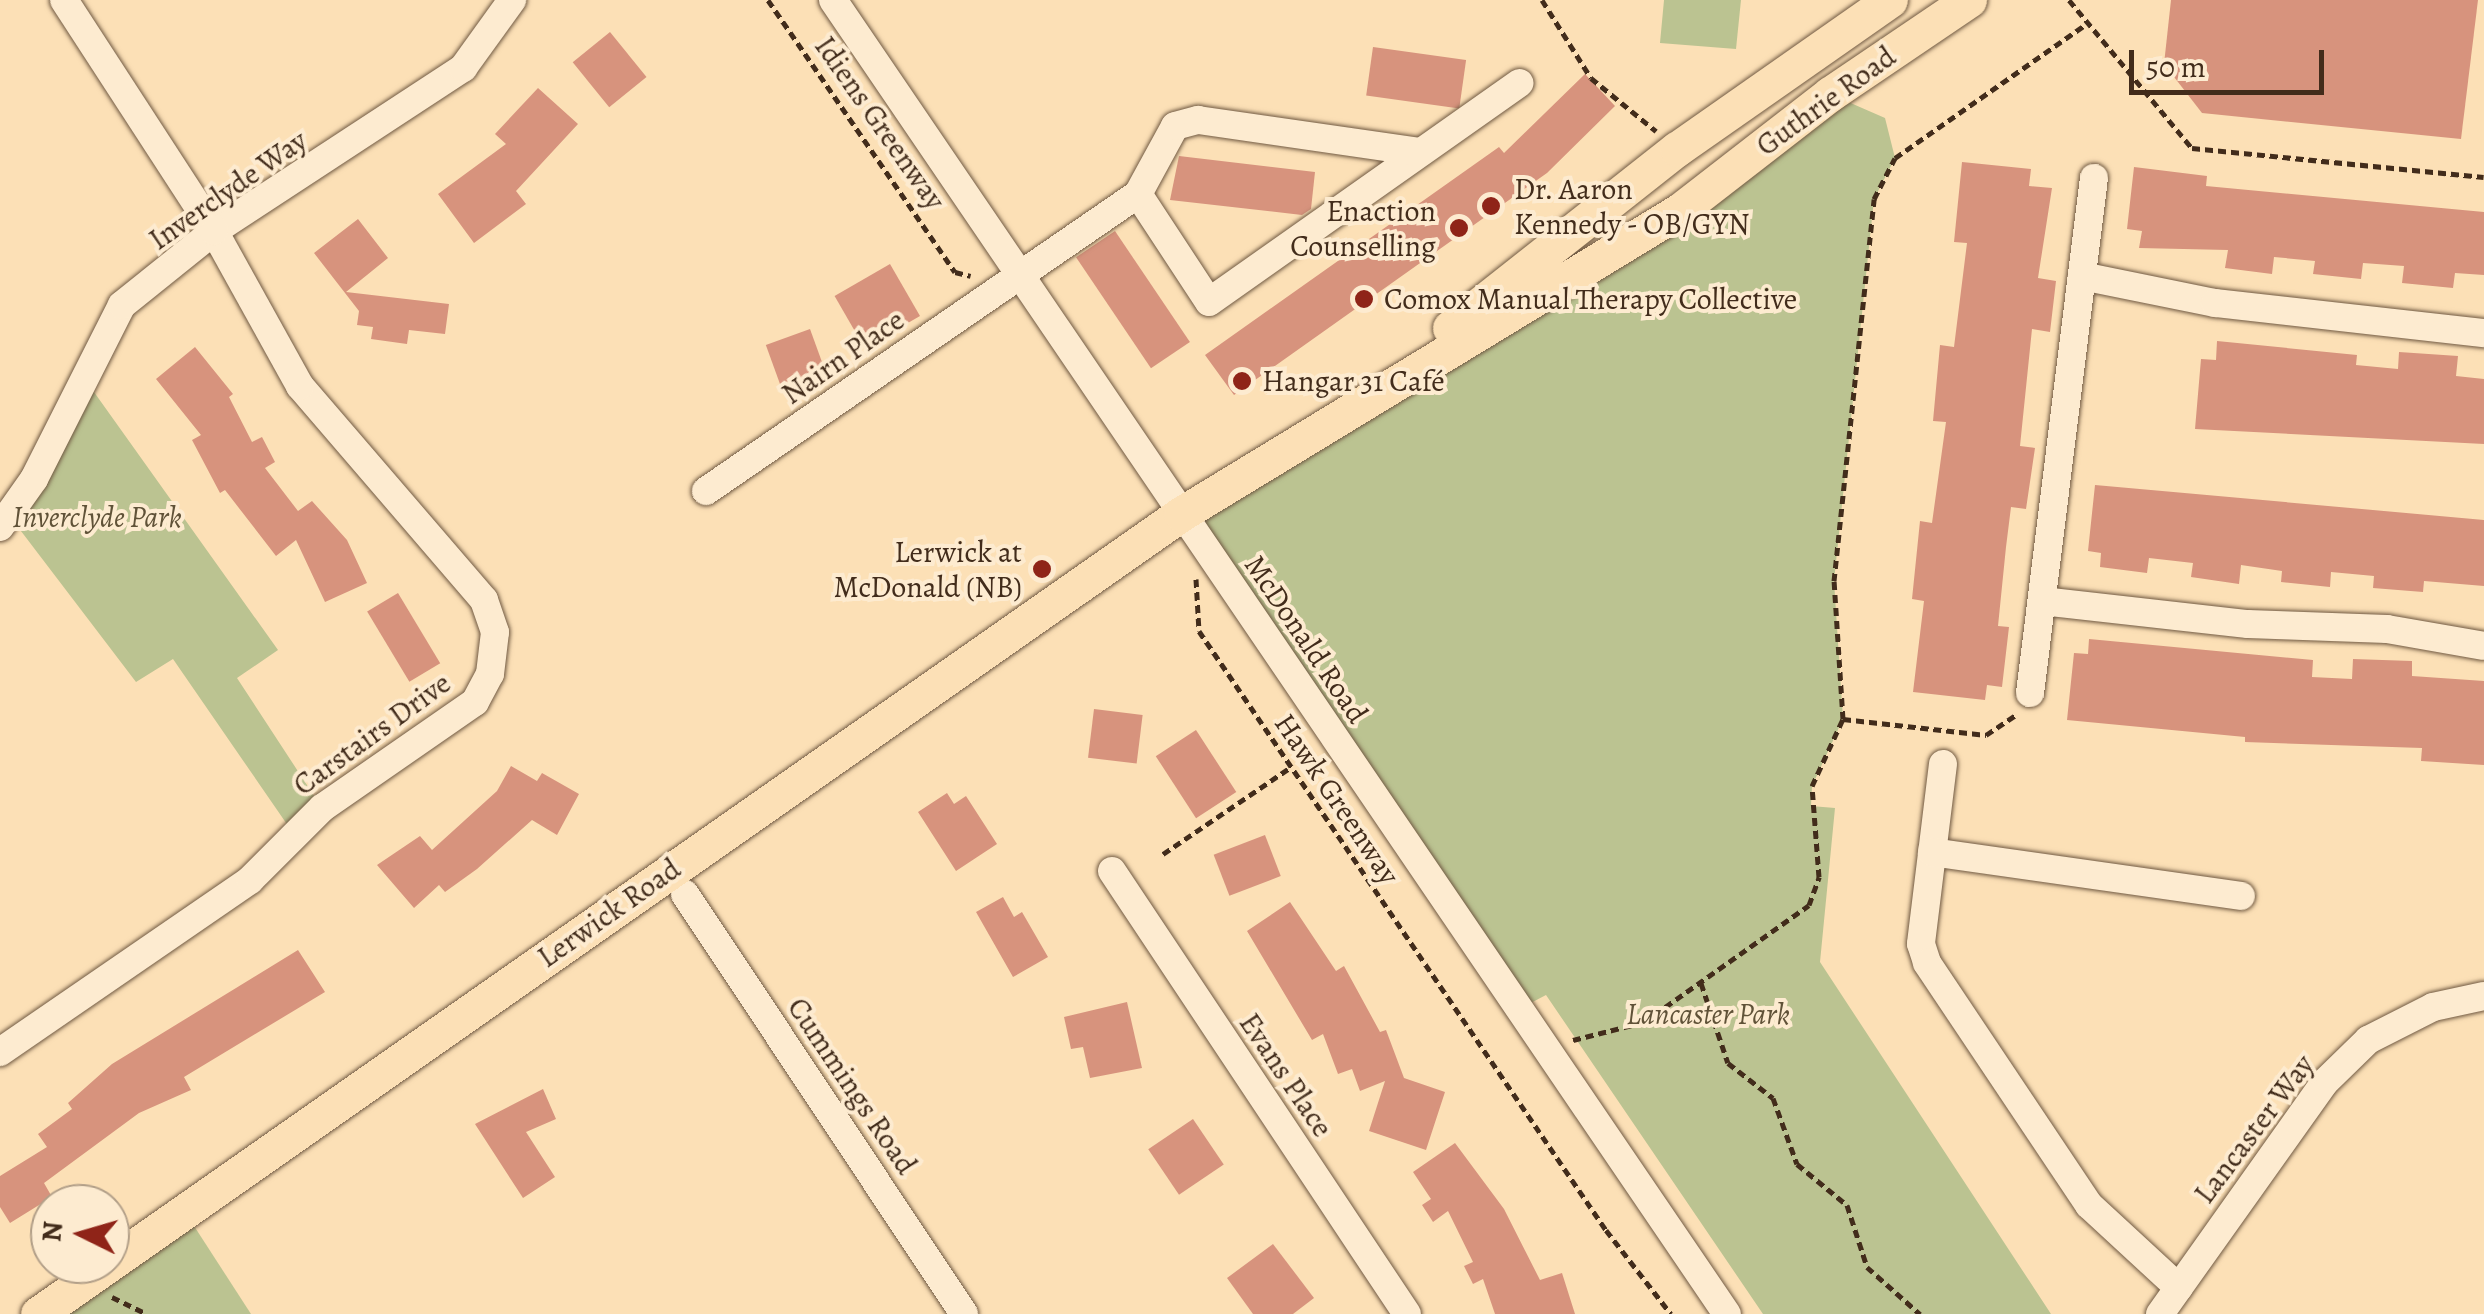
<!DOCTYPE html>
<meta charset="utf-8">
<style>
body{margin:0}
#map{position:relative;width:2484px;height:1314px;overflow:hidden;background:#fce0b6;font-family:Alegreya,serif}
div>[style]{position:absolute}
.green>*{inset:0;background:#bbc391}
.building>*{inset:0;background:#d7937d;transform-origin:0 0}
.path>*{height:5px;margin-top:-2.5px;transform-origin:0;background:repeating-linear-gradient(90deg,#422c1b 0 8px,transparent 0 13px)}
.roads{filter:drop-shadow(0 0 2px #705942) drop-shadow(0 0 2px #705942)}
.minor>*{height:28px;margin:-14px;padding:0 14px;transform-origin:14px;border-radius:14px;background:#fdebd0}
.major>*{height:35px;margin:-17.5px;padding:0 17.5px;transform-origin:17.5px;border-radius:17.5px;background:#fce0b6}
.dots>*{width:28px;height:28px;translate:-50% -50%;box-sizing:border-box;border:5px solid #fdebd0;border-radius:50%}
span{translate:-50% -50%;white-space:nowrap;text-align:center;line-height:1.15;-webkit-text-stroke:8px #fdebd0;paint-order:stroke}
.street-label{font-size:30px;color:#422c1b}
.poi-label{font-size:30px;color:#422c1b}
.left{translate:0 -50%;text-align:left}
.right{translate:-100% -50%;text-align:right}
.park-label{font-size:30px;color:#605238;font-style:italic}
.north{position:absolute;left:30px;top:1184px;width:100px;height:100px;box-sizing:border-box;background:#fdebd0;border:2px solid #b29f88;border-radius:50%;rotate:275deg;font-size:28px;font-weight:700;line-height:40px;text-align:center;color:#422c1b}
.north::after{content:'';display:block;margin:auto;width:35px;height:45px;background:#8f2418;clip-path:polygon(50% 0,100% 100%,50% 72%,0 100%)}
.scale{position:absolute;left:2129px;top:50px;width:195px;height:45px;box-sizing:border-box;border:5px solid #422c1b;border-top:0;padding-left:12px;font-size:30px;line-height:35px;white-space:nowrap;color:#422c1b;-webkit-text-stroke:8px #fdebd0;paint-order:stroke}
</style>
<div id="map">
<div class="green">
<div style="clip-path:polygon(1664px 0,1741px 0,1736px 49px,1660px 43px)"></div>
<div style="clip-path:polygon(1830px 94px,1885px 118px,1895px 158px,1874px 199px,1834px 581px,1843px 719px,1812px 786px,1811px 806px,1835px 808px,1820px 962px,2051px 1314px,1763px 1314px,1546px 995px,1519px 1009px,1181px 514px)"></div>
<div style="clip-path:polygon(84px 378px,278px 650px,237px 678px,322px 808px,293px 833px,173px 659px,136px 682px,8px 514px)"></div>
<div style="clip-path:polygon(185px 1212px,251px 1314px,39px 1314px)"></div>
</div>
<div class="building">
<div style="clip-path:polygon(2171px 0,2478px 0,2461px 139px,2202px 113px,2164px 64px)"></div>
<div style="left:610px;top:32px;width:58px;height:48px;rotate:51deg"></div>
<div style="left:1373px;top:47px;width:94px;height:49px;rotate:8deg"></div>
<div style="clip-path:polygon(1585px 74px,1615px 106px,1547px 173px,1234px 395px,1205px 355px,1499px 147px,1504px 153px)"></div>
<div style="clip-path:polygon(538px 88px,578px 124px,516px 191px,526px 204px,474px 243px,438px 194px,506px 144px,495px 134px)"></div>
<div style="clip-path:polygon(1179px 156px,1315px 172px,1311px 209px,1302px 215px,1170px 200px)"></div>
<div style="clip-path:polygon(1962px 162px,2031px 169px,2029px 186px,2052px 188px,2038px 278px,2056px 281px,2050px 332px,2032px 329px,2020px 446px,2035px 448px,2026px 509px,2011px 507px,2006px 547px,1998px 626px,2009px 627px,2002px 687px,1987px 685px,1985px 700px,1913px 692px,1924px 601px,1912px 599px,1920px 521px,1932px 523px,1946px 422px,1933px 421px,1940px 345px,1954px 347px,1967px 243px,1954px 242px)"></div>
<div style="clip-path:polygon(2134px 167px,2207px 176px,2206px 186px,2484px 212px,2484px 275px,2455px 273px,2453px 288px,2402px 283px,2404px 266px,2363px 263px,2361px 279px,2313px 274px,2315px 261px,2274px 257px,2272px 274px,2225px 268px,2228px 250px,2139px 248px,2142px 231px,2127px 229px)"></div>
<div style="clip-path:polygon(358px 219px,388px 258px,346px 292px,449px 304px,445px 334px,409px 330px,407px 344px,371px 339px,373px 327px,357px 325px,359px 311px,314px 253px)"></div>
<div style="left:1115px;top:231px;width:134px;height:47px;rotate:56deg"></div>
<div style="left:890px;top:264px;width:60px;height:64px;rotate:60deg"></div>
<div style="left:810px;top:329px;width:47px;height:47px;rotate:70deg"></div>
<div style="clip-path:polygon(2217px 341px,2357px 355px,2356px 365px,2398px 369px,2399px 352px,2458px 356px,2456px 376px,2484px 379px,2484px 444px,2195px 429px,2201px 359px,2216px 360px)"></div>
<div style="clip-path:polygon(195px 347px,233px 394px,229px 397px,252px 442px,262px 437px,275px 462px,265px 468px,298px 511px,312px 501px,347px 540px,367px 583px,325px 602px,296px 540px,276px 556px,225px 490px,220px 493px,192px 440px,201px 435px,156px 379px)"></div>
<div style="clip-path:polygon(2095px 485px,2484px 520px,2484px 586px,2424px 581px,2423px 592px,2373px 588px,2374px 576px,2331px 572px,2330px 587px,2281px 582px,2282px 571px,2241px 565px,2239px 584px,2191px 577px,2193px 563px,2149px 558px,2147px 573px,2100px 567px,2101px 553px,2088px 551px)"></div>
<div style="left:398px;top:593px;width:82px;height:36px;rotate:59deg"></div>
<div style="clip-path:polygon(2089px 639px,2313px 660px,2312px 677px,2352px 679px,2353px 659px,2412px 661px,2412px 676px,2484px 681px,2484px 765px,2421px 761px,2422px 748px,2245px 742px,2245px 737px,2067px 720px,2074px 653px,2088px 654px)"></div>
<div style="left:1094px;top:709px;width:49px;height:49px;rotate:7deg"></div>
<div style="left:1196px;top:730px;width:74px;height:48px;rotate:57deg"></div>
<div style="clip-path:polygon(511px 766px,537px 781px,542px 773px,579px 794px,557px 835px,532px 820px,477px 869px,445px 892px,439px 885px,414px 908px,377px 865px,420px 836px,432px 850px,497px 791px)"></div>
<div style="clip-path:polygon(947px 793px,954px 804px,966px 796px,997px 844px,956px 871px,918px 812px)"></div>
<div style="left:1265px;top:835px;width:44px;height:55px;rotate:69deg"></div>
<div style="clip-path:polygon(1003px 897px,1014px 917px,1022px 912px,1048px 957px,1013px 977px,976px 912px)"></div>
<div style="clip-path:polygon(1290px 902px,1336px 971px,1344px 966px,1380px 1032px,1386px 1030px,1404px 1078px,1445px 1092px,1426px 1150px,1369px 1131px,1385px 1081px,1360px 1091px,1352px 1069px,1338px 1074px,1323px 1034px,1312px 1040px,1247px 931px)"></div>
<div style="clip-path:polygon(298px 950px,325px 992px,184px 1077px,191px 1090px,139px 1113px,44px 1183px,52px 1197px,10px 1223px,0 1207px,0 1176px,47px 1147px,38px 1134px,72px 1109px,68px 1103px,112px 1064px)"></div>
<div style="clip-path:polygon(1127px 1002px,1142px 1068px,1090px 1078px,1083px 1047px,1071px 1049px,1064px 1017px)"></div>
<div style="clip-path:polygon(543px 1089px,556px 1119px,526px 1132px,555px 1177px,523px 1198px,475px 1124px)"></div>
<div style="left:1193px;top:1119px;width:55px;height:54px;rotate:56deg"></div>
<div style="clip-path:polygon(1455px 1143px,1504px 1209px,1540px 1280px,1562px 1273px,1575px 1314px,1495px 1314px,1483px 1279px,1473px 1284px,1464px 1266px,1473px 1262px,1448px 1211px,1433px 1222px,1422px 1205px,1431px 1199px,1413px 1172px)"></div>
<div style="clip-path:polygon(1273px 1244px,1314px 1298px,1293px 1314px,1253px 1314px,1227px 1278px)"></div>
</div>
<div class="path">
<div style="left:768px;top:0;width:330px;rotate:55.5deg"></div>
<div style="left:955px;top:272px;width:16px;rotate:14deg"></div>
<div style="left:1542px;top:0;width:92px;rotate:57.9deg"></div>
<div style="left:1591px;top:78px;width:84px;rotate:39.2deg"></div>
<div style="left:2069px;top:0;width:192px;rotate:50.3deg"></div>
<div style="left:2192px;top:148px;width:293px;rotate:5.7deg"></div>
<div style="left:1196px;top:579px;width:52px;rotate:86.7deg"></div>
<div style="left:1199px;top:631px;width:724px;rotate:55.81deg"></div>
<div style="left:1606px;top:1230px;width:106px;rotate:52.3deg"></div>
<div style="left:1843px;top:719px;width:144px;rotate:6.4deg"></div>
<div style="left:1986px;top:735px;width:37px;rotate:-34deg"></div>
<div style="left:1163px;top:854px;width:151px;rotate:-34.2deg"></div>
<div style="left:1701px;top:983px;width:84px;rotate:71.4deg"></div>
<div style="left:1728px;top:1063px;width:57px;rotate:37.9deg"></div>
<div style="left:1773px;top:1098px;width:70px;rotate:70deg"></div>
<div style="left:1797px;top:1164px;width:65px;rotate:39.4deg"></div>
<div style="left:1847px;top:1205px;width:65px;rotate:72.1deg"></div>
<div style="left:1867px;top:1267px;width:71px;rotate:41.6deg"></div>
<div style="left:1573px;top:1040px;width:73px;rotate:-14.2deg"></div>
<div style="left:1644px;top:1022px;width:202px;rotate:-35.3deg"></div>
<div style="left:1809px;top:905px;width:30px;rotate:-70deg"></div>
<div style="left:1819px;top:877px;width:91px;rotate:-94.4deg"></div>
<div style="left:1812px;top:786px;width:74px;rotate:-65.2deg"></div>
<div style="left:1843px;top:719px;width:138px;rotate:-93.7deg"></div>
<div style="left:1834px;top:581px;width:384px;rotate:-84deg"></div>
<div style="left:1874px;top:199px;width:46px;rotate:-62.9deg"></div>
<div style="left:1895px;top:158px;width:236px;rotate:-35deg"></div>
<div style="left:112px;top:1297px;width:39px;rotate:26deg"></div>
</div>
<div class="roads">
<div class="minor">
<div style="left:833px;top:0;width:1589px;rotate:55.77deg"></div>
<div style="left:1138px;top:194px;width:129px;rotate:56.7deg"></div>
<div style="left:1209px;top:302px;width:380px;rotate:-35.2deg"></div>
<div style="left:2082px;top:276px;width:136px;rotate:11.5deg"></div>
<div style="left:2215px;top:303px;width:271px;rotate:6.4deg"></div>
<div style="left:706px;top:491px;width:524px;rotate:-34.51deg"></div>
<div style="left:1138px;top:194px;width:77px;rotate:-61.4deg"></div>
<div style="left:1175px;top:126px;width:24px;rotate:-15deg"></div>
<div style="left:1198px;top:120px;width:225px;rotate:8.2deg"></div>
<div style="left:0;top:527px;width:59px;rotate:-54.7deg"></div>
<div style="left:34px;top:479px;width:195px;rotate:-63.2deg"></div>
<div style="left:122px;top:305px;width:118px;rotate:-38.8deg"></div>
<div style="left:214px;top:231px;width:298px;rotate:-33.2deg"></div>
<div style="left:463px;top:68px;width:84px;rotate:-54.2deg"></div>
<div style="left:2042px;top:601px;width:207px;rotate:6.4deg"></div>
<div style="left:2248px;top:624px;width:139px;rotate:2.1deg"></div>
<div style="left:2387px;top:629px;width:98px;rotate:9.9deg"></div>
<div style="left:2030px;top:693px;width:519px;rotate:-82.92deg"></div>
<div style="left:1943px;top:764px;width:181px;rotate:97deg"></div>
<div style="left:1921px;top:944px;width:20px;rotate:72deg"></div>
<div style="left:1927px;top:963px;width:291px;rotate:56.2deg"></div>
<div style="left:2089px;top:1205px;width:122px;rotate:42.7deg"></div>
<div style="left:1932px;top:852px;width:312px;rotate:8.1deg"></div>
<div style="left:1112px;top:871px;width:532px;rotate:56.34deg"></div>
<div style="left:685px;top:894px;width:504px;rotate:56.4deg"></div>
<div style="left:0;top:1052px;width:303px;rotate:-34.5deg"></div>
<div style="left:250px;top:880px;width:102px;rotate:-45deg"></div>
<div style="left:322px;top:808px;width:186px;rotate:-34.7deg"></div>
<div style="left:475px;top:702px;width:32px;rotate:-62deg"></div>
<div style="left:490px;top:674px;width:42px;rotate:-83.2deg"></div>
<div style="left:495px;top:632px;width:34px;rotate:-109deg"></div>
<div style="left:484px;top:600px;width:282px;rotate:-130.7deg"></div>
<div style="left:300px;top:386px;width:177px;rotate:-119deg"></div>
<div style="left:214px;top:231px;width:275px;rotate:-123deg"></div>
<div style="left:2160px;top:1314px;width:283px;rotate:-54.6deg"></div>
<div style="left:2324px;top:1083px;width:62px;rotate:-44.3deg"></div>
<div style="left:2368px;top:1040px;width:73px;rotate:-26.9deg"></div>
<div style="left:2433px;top:1007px;width:52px;rotate:-12.2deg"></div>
</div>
<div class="major">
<div style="left:1450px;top:328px;width:289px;rotate:-38.3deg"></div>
<div style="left:1677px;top:149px;width:260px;rotate:-35deg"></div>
<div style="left:38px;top:1314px;width:1395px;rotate:-34.99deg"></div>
<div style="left:1181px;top:514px;width:583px;rotate:-31.32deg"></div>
<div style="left:1679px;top:211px;width:191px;rotate:-37.8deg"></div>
<div style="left:1830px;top:94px;width:168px;rotate:-34.1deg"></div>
</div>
</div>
<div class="dots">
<div style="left:1491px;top:206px;background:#8f2418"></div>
<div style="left:1459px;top:228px;background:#8f2418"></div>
<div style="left:1364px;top:299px;background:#8f2418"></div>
<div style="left:1242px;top:381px;background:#8f2418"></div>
<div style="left:1042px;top:569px;background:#8f2418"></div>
</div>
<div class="street-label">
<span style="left:1826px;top:101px;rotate:-36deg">Guthrie Road</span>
<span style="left:880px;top:123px;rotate:55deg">Idiens Greenway</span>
<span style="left:228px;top:190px;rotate:-35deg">Inverclyde Way</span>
<span style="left:843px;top:357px;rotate:-35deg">Nairn Place</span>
<span style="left:1306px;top:639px;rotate:56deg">McDonald Road</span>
<span style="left:372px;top:734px;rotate:-36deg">Carstairs Drive</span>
<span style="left:1337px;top:799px;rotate:56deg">Hawk Greenway</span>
<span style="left:609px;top:913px;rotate:-35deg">Lerwick Road</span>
<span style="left:1286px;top:1075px;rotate:56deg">Evans Place</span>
<span style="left:852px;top:1086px;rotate:56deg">Cummings Road</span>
<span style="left:2254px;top:1129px;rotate:-53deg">Lancaster Way</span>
</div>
<div class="poi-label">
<span class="left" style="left:1514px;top:206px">Dr. Aaron<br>Kennedy - OB/GYN</span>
<span class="right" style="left:1436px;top:228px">Enaction<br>Counselling</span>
<span class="left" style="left:1384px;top:299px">Comox Manual Therapy Collective</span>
<span class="left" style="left:1262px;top:381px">Hangar 31 Café</span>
<span class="right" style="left:1022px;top:569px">Lerwick at<br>McDonald (NB)</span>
</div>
<div class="park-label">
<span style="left:97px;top:517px">Inverclyde Park</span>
<span style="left:1708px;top:1014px">Lancaster Park</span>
</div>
<div class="north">N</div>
<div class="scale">50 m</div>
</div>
